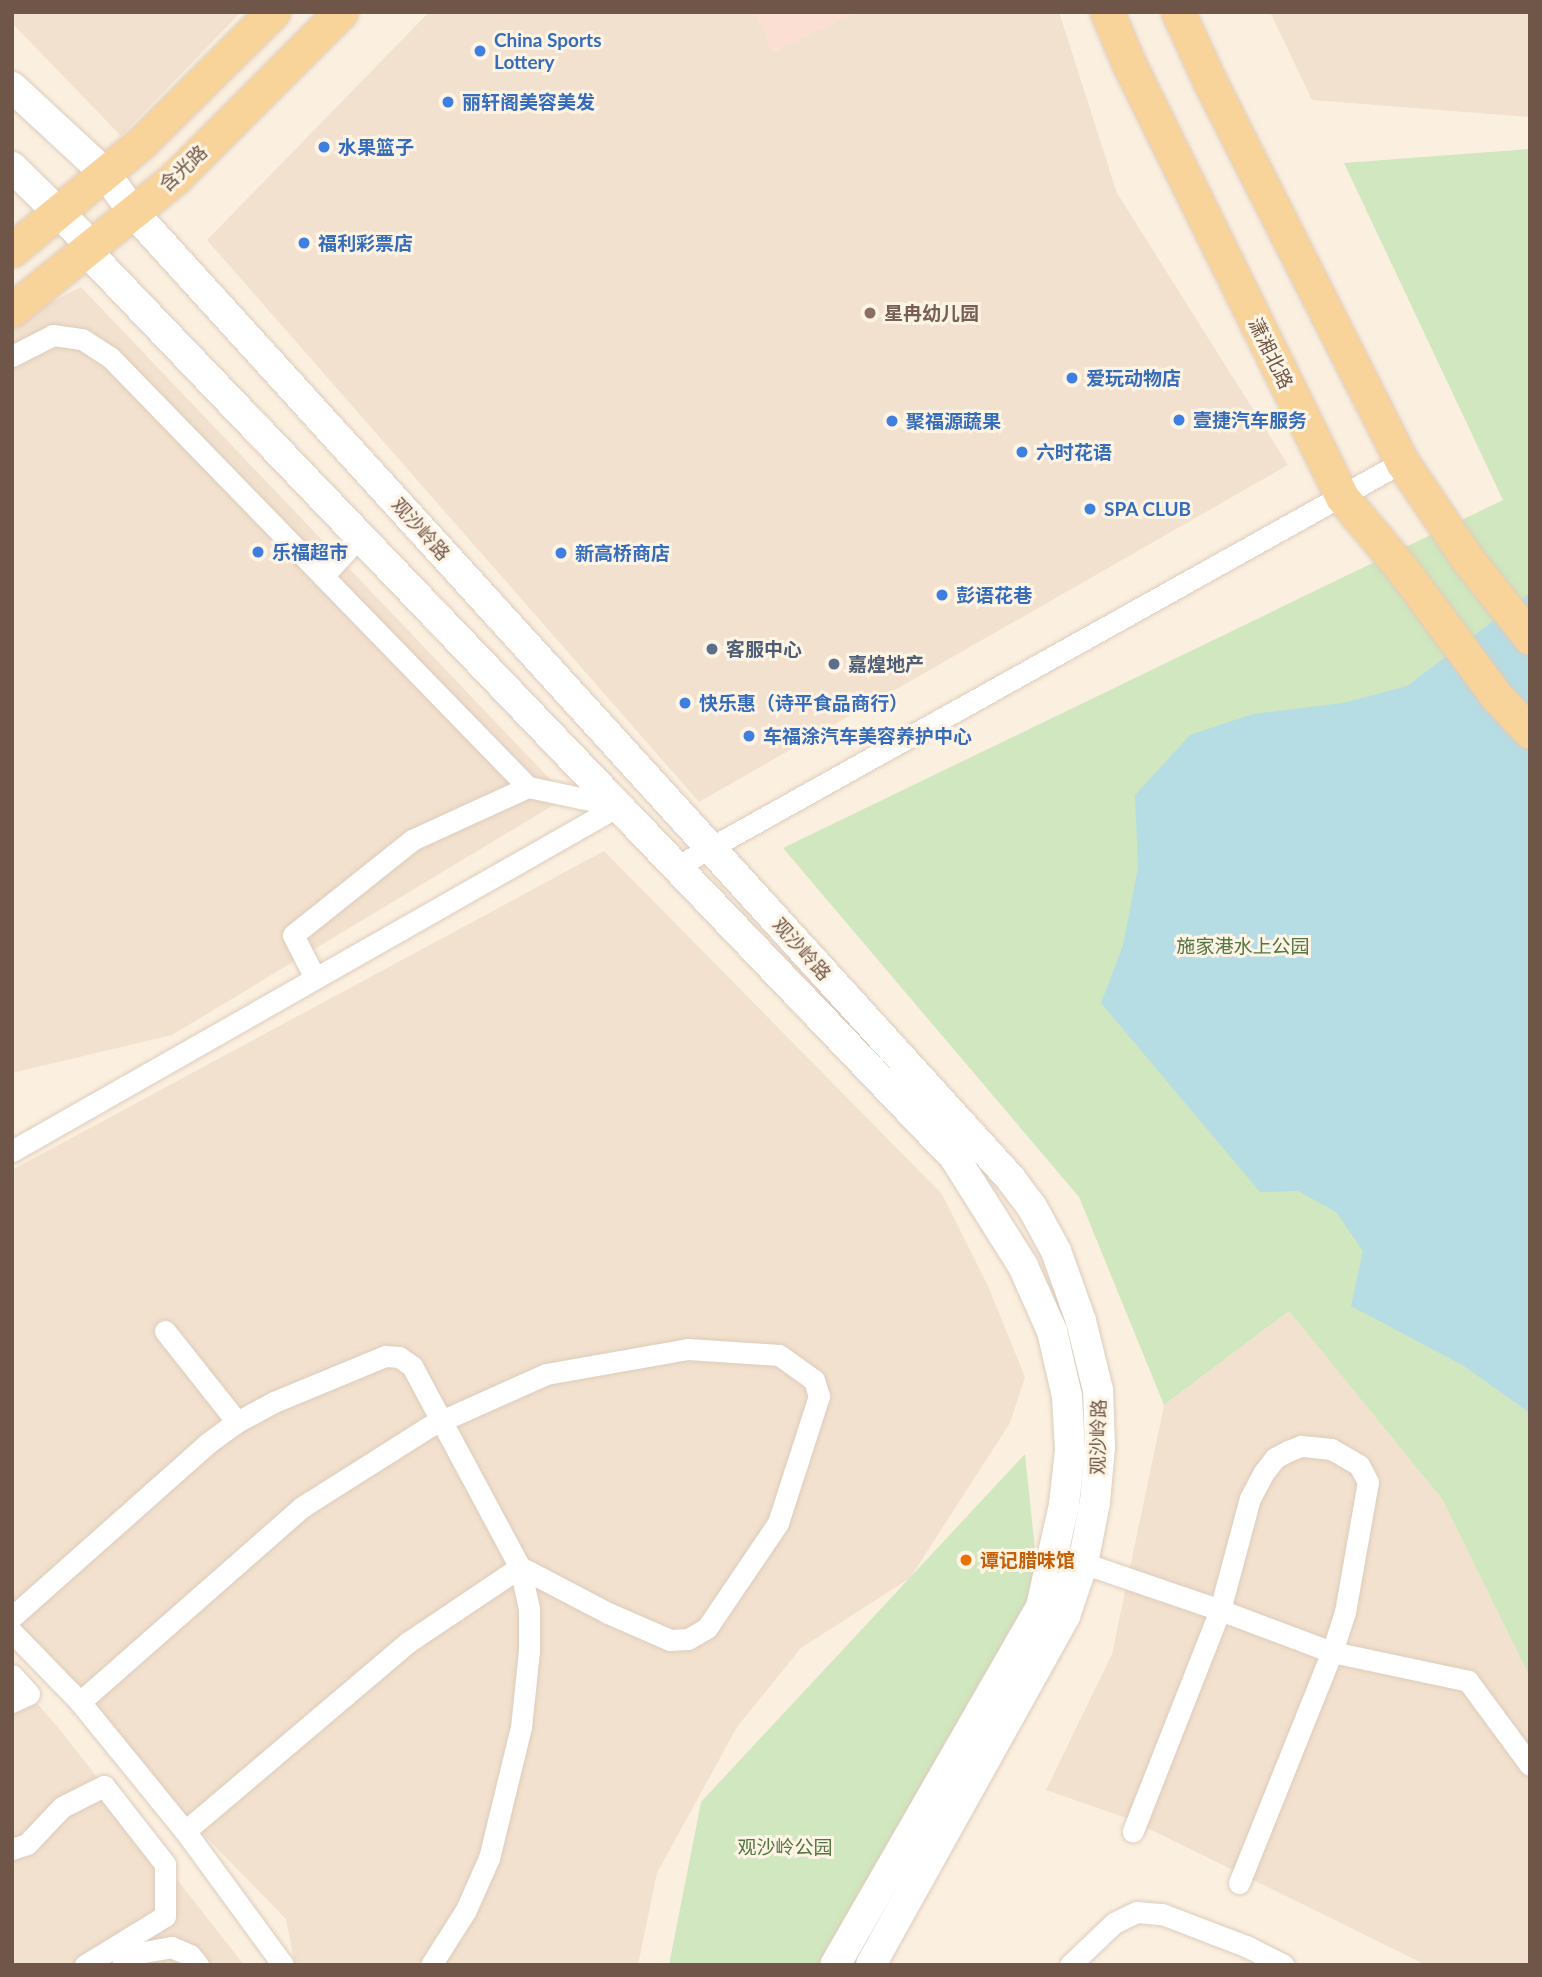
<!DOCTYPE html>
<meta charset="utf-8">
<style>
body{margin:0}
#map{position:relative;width:1542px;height:1977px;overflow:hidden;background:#fbf0e0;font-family:Lato,"Noto Sans SC",sans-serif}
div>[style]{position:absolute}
.residential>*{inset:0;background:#f2e1ce}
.commercial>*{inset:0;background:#fbdfd3}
.green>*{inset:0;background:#d0e7bf}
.water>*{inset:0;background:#b6dde3}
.roads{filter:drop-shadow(0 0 2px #deccbc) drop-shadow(0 0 2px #deccbc)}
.minor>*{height:21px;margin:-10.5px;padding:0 10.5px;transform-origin:10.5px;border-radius:10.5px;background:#fff}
.secondary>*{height:30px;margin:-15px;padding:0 15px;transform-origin:15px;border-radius:15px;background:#fff}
.primary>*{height:33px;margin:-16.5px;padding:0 16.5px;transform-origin:16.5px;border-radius:16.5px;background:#f8d39a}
.dots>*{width:19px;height:19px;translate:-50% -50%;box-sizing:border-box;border:4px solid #fef4e5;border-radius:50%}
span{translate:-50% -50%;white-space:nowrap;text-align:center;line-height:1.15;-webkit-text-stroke:6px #fef4e5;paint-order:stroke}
.shop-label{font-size:19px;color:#366cbe;font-weight:700}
.left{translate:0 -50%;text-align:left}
.street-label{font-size:19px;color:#705648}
.education-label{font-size:19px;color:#785e54;font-weight:700}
.service-label{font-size:19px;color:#4e5e75;font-weight:700}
.park-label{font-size:19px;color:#527642}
.food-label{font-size:19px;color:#c56008;font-weight:700}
.frame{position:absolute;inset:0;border:14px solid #705648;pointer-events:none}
</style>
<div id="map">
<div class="residential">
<div style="clip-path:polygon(12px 12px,241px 12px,121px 136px,12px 23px)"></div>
<div style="clip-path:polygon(429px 12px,756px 12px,773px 52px,856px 12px,1059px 12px,1117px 193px,1288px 465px,699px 802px,207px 240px)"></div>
<div style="clip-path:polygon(1270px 12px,1530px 12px,1530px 117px,1312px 100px)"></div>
<div style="clip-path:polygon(81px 287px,567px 797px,172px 1035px,12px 1073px,12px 322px)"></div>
<div style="clip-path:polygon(604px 851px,942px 1194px,988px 1286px,1025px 1377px,1010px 1423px,910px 1578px,801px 1648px,737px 1727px,657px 1873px,638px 1965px,295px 1965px,286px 1919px,12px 1638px,12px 1170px)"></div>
<div style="clip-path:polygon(1289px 1311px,1442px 1499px,1530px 1677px,1530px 1965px,1426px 1965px,1129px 1819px,1046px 1790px,1112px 1654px,1164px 1405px)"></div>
<div style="clip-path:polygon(12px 1675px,57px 1726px,244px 1965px,12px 1965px)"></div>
</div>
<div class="commercial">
<div style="clip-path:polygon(756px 12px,856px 12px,773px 52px)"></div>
</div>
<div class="green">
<div style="clip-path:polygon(1530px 149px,1530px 1677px,1442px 1499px,1289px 1311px,1164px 1405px,1079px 1197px,783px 848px,1503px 500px,1344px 163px)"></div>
<div style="clip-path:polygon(1025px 1454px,1041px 1607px,820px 1965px,669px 1965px,701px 1802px)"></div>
</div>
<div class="water">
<div style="clip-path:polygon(1530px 593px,1530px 1413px,1464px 1366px,1351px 1306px,1363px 1251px,1336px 1212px,1298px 1191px,1260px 1192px,1101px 1003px,1123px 945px,1138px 868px,1135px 795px,1190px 735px,1253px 714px,1343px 703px,1407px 686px)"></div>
</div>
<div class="roads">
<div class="minor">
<div style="left:12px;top:356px;width:46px;rotate:-27.1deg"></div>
<div style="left:53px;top:335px;width:29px;rotate:8deg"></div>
<div style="left:82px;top:339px;width:33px;rotate:33deg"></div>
<div style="left:110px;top:357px;width:600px;rotate:45.81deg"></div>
<div style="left:528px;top:787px;width:92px;rotate:11.9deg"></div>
<div style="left:323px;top:576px;width:54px;rotate:-47.2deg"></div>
<div style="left:676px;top:867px;width:831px;rotate:-29.16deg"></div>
<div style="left:315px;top:978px;width:48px;rotate:-117.1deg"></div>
<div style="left:293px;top:935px;width:152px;rotate:-38.6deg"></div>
<div style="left:412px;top:840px;width:128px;rotate:-24.6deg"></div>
<div style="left:12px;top:1151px;width:697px;rotate:-29.65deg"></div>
<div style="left:165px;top:1331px;width:116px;rotate:51.6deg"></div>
<div style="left:1083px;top:1563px;width:145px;rotate:18.9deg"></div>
<div style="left:1220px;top:1610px;width:238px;rotate:111.5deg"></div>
<div style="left:12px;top:1617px;width:262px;rotate:-41.6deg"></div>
<div style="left:208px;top:1443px;width:36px;rotate:-36deg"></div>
<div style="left:237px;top:1422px;width:42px;rotate:-28.4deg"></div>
<div style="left:274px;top:1402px;width:120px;rotate:-22.5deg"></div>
<div style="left:385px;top:1356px;width:14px;rotate:4deg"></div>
<div style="left:399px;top:1357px;width:16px;rotate:35deg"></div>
<div style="left:412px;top:1366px;width:228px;rotate:61.8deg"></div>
<div style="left:520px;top:1567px;width:43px;rotate:77.9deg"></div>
<div style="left:529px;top:1609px;width:42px;rotate:90deg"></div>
<div style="left:529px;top:1651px;width:76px;rotate:96deg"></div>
<div style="left:521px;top:1727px;width:135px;rotate:103.7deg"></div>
<div style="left:489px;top:1858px;width:57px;rotate:113.9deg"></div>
<div style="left:466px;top:1910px;width:65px;rotate:122.5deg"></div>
<div style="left:12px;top:1632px;width:98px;rotate:45.8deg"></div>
<div style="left:80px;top:1702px;width:166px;rotate:50.9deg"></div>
<div style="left:185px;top:1831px;width:166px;rotate:53.8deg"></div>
<div style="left:12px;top:1675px;width:25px;rotate:48deg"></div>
<div style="left:29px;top:1694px;width:19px;rotate:155deg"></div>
<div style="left:80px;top:1702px;width:295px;rotate:-41.3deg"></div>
<div style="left:302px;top:1507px;width:151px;rotate:-32.3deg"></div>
<div style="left:430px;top:1426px;width:127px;rotate:-24.1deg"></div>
<div style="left:546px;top:1374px;width:144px;rotate:-10deg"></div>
<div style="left:688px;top:1349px;width:91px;rotate:3.8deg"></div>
<div style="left:779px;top:1355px;width:43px;rotate:35.5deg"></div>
<div style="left:814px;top:1380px;width:17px;rotate:73deg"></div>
<div style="left:819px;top:1396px;width:133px;rotate:107.9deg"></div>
<div style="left:778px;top:1523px;width:127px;rotate:124.1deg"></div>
<div style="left:707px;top:1628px;width:22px;rotate:150deg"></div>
<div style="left:688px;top:1639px;width:18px;rotate:177deg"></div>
<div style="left:670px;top:1640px;width:68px;rotate:-156.5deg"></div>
<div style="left:608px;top:1613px;width:99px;rotate:-152.4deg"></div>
<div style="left:520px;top:1567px;width:136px;rotate:146.1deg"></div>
<div style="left:407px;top:1643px;width:291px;rotate:139.7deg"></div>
<div style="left:12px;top:1849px;width:16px;rotate:-18deg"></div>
<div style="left:27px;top:1844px;width:51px;rotate:-46.6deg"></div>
<div style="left:62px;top:1807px;width:47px;rotate:-26.6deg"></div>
<div style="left:104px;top:1786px;width:99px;rotate:52deg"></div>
<div style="left:165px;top:1864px;width:52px;rotate:90deg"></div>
<div style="left:165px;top:1916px;width:94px;rotate:148.5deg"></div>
<div style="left:1239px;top:1883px;width:249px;rotate:-68.1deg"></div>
<div style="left:1332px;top:1652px;width:42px;rotate:-72deg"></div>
<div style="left:1345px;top:1612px;width:132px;rotate:-80deg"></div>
<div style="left:1368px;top:1482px;width:19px;rotate:-118deg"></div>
<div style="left:1359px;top:1465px;width:32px;rotate:-150deg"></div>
<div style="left:1331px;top:1449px;width:30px;rotate:-174deg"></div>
<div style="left:1301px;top:1446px;width:14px;rotate:159deg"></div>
<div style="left:1288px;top:1451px;width:15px;rotate:152deg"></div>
<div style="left:1275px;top:1458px;width:18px;rotate:128deg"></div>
<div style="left:1264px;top:1472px;width:30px;rotate:118deg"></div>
<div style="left:1250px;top:1498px;width:116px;rotate:105deg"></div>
<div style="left:1220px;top:1610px;width:120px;rotate:20.6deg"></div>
<div style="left:1332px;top:1652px;width:139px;rotate:12deg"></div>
<div style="left:1468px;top:1681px;width:104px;rotate:53.6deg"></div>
<div style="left:122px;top:1965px;width:20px;rotate:-37deg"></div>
<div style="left:138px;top:1953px;width:34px;rotate:-10deg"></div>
<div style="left:171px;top:1947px;width:21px;rotate:23deg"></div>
<div style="left:190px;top:1955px;width:13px;rotate:51deg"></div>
<div style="left:1070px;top:1965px;width:61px;rotate:-43.7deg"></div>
<div style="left:1114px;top:1923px;width:25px;rotate:-26deg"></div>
<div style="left:1137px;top:1912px;width:25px;rotate:5deg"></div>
<div style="left:1162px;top:1914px;width:90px;rotate:20.9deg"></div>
<div style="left:1246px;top:1946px;width:42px;rotate:26.6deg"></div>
</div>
<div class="secondary">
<div style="left:12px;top:87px;width:127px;rotate:42.8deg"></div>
<div style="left:105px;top:173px;width:48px;rotate:54.3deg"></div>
<div style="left:133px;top:212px;width:1305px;rotate:47.76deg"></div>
<div style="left:1010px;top:1178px;width:36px;rotate:53deg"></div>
<div style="left:1032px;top:1207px;width:50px;rotate:61.4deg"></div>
<div style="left:1056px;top:1251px;width:74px;rotate:70.3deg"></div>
<div style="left:1081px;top:1321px;width:71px;rotate:76.2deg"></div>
<div style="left:1098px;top:1390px;width:57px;rotate:88deg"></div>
<div style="left:1100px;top:1447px;width:55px;rotate:95.2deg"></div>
<div style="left:1095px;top:1502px;width:62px;rotate:101.1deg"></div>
<div style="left:1083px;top:1563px;width:56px;rotate:108.8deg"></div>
<div style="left:1065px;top:1616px;width:399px;rotate:119.1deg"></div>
<div style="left:12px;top:167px;width:94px;rotate:44.6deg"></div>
<div style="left:79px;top:233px;width:37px;rotate:57deg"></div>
<div style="left:99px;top:264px;width:1238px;rotate:46.24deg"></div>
<div style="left:955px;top:1158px;width:128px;rotate:57.8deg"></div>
<div style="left:1023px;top:1266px;width:71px;rotate:66deg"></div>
<div style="left:1052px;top:1331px;width:67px;rotate:77deg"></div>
<div style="left:1067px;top:1396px;width:54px;rotate:86.8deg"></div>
<div style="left:1070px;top:1450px;width:55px;rotate:96.2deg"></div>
<div style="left:1064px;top:1505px;width:105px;rotate:102.7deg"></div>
<div style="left:1041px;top:1607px;width:413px;rotate:119.9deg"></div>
</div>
<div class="primary">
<div style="left:1107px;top:12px;width:56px;rotate:67.1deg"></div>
<div style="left:1129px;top:64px;width:483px;rotate:63.8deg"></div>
<div style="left:1342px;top:497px;width:90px;rotate:50deg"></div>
<div style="left:1400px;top:566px;width:163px;rotate:53.5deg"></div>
<div style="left:1497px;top:697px;width:48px;rotate:46.7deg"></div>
<div style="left:1178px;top:12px;width:77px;rotate:65.4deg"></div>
<div style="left:1210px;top:82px;width:426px;rotate:63.2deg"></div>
<div style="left:1402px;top:462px;width:115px;rotate:56deg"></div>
<div style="left:1466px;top:557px;width:103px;rotate:51.7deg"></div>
<div style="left:12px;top:250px;width:169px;rotate:-39.7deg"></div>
<div style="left:142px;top:142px;width:185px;rotate:-44.8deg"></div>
<div style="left:12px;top:310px;width:211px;rotate:-39deg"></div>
<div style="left:176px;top:177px;width:233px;rotate:-45deg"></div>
</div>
</div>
<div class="dots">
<div style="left:480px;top:51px;background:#3f7fe0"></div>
<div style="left:448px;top:102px;background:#3f7fe0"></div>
<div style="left:324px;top:147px;background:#3f7fe0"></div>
<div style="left:304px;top:243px;background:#3f7fe0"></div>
<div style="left:870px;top:313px;background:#8d6e63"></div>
<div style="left:1072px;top:378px;background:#3f7fe0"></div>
<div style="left:1179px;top:420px;background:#3f7fe0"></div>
<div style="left:892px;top:421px;background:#3f7fe0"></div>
<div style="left:1022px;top:452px;background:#3f7fe0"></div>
<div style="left:1090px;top:509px;background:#3f7fe0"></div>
<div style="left:258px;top:552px;background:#3f7fe0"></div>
<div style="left:561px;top:553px;background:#3f7fe0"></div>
<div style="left:942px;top:595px;background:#3f7fe0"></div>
<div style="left:712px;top:649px;background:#5c6f8a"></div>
<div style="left:834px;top:664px;background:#5c6f8a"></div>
<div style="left:685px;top:703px;background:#3f7fe0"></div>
<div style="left:749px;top:736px;background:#3f7fe0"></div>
<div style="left:966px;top:1560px;background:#e8710a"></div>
</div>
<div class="shop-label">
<span class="left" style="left:494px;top:51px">China Sports<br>Lottery</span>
<span class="left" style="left:462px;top:102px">丽轩阁美容美发</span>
<span class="left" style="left:338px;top:147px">水果篮子</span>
<span class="left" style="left:318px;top:243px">福利彩票店</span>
<span class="left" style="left:1086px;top:378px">爱玩动物店</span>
<span class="left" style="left:1193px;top:420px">壹捷汽车服务</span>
<span class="left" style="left:906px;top:421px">聚福源蔬果</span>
<span class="left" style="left:1036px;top:452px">六时花语</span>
<span class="left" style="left:1104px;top:509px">SPA CLUB</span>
<span class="left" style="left:272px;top:552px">乐福超市</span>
<span class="left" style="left:575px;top:553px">新高桥商店</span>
<span class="left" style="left:956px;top:595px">彭语花巷</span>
<span class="left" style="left:699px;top:703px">快乐惠（诗平食品商行）</span>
<span class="left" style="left:763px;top:736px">车福涂汽车美容养护中心</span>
</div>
<div class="street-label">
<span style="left:183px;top:168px;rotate:-43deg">含光路</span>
<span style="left:1271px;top:353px;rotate:64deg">潇湘北路</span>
<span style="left:421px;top:529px;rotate:48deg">观沙岭路</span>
<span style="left:802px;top:949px;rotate:48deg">观沙岭路</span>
<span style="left:1098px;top:1437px;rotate:-89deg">观沙岭路</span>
</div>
<div class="education-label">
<span class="left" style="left:884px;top:313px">星冉幼儿园</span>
</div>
<div class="service-label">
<span class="left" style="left:726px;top:649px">客服中心</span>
<span class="left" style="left:848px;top:664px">嘉煌地产</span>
</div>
<div class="park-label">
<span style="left:1243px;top:946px">施家港水上公园</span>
<span style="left:785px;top:1847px">观沙岭公园</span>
</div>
<div class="food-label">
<span class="left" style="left:980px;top:1560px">谭记腊味馆</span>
</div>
<div class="frame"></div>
</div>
